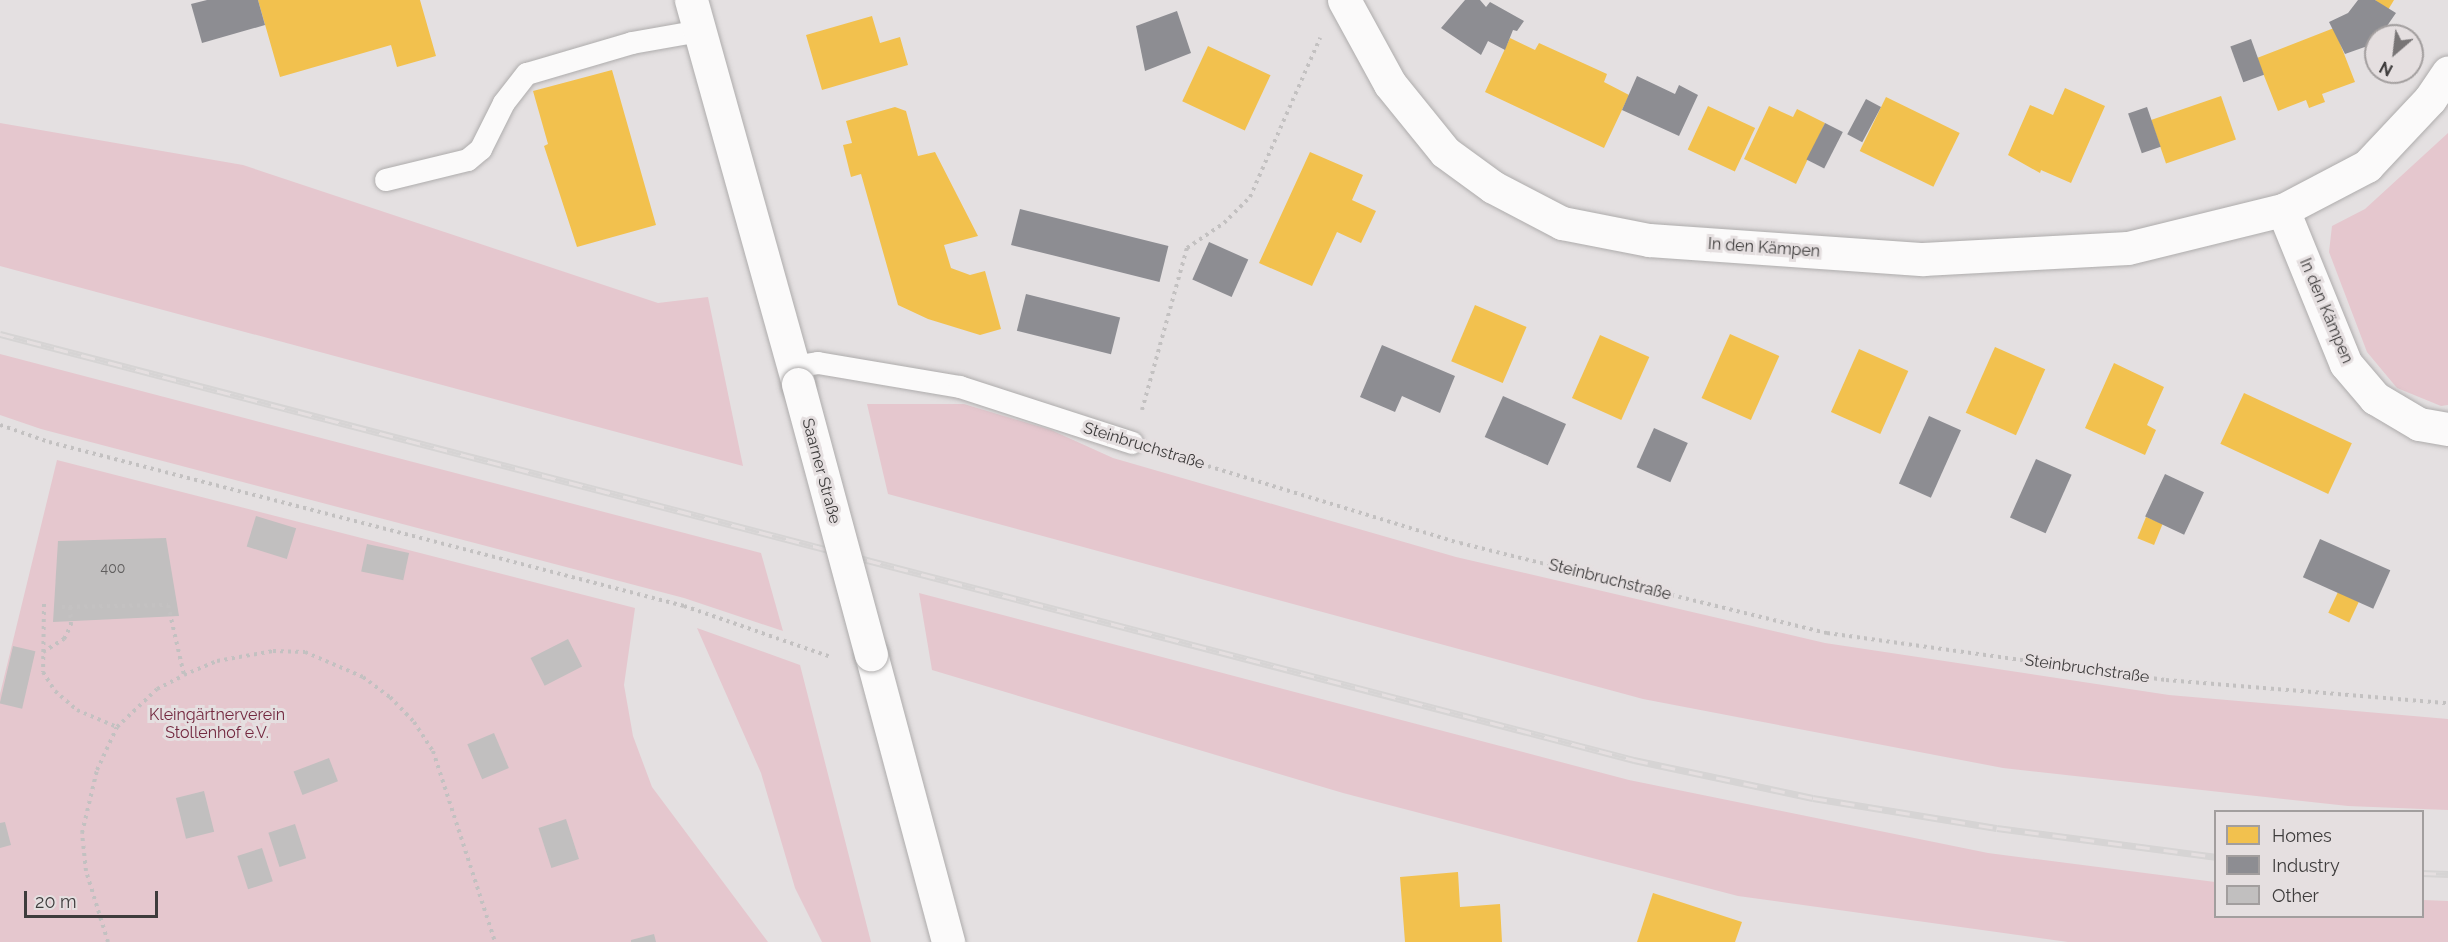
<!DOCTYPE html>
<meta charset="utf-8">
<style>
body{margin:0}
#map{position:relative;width:2448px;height:942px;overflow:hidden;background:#e4e0e1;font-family:Raleway,sans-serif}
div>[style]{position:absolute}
.green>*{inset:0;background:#e5c7ce}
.homes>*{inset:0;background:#f2c14e;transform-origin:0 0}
.industry>*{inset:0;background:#8d8d92;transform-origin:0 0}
.building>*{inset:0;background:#c1bfbf;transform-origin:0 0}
.path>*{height:4px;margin-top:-2px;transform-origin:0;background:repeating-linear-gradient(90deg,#c3c1c1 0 3px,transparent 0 7.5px)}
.roads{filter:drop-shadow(0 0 2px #aeacac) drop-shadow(0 0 2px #aeacac)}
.service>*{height:22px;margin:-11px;padding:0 11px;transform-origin:11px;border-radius:11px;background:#fbfafa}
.minor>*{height:33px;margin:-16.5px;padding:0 16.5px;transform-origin:16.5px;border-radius:16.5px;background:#fbfafa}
.secondary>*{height:33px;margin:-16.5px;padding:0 16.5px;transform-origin:16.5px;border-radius:16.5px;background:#fbfafa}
.rail>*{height:7px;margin-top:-3.5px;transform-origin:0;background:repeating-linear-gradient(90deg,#e5dfe0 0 14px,#d6d4d4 0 28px);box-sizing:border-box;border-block:2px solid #d6d4d4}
.bridges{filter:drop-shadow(0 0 2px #aeacac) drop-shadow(0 0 2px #aeacac)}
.secondary-bridge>*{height:33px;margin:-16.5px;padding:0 16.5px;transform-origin:16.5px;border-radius:16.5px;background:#fbfafa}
span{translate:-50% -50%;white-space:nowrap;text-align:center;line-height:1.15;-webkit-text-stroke:6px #e5dfe0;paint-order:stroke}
.number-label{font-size:14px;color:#5f5d5d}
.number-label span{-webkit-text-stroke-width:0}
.street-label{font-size:16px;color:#3e3c3c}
.park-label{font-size:16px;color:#73283f}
.legend{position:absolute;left:2214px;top:810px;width:210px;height:108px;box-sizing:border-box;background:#e5dfe0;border:2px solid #a29e9e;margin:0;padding:8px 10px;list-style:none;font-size:18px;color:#3e3c3c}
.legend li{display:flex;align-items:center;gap:12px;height:30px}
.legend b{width:30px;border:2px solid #a29e9e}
.north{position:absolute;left:2364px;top:24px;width:60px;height:60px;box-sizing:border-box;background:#e5dfe0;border:2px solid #a29e9e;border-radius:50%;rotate:208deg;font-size:16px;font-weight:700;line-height:24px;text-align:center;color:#3e3c3c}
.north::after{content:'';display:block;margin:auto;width:21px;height:27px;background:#787576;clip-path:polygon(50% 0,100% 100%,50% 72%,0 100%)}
.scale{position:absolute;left:24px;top:891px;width:134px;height:27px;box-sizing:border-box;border:3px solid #3e3c3c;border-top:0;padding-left:8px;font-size:18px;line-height:21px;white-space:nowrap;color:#3e3c3c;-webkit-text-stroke:4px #e5dfe0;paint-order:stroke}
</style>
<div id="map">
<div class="green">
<div style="clip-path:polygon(0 123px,243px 165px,658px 303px,708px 297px,743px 466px,0 266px)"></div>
<div style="clip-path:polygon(2448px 133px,2448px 405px,2441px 406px,2397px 388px,2367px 352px,2329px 252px,2332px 226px,2365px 209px)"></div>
<div style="clip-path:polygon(0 354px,761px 553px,783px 631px,684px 598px,41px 429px,0 415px)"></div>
<div style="clip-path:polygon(867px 404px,964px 404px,1051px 430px,1113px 458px,1456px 557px,1825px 643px,2169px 695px,2448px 719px,2448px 810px,2348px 806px,2003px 768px,1643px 699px,888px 494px)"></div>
<div style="clip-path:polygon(57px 460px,635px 608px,624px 685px,633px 736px,652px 787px,768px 942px,0 942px,0 694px)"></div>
<div style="clip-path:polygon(919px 593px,1629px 780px,1988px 853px,2215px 882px,2216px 916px,2422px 916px,2423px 900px,2448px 901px,2448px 942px,2068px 942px,1738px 896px,1343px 793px,932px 670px)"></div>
<div style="clip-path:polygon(697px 628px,800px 665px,871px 942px,822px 942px,795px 888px,761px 773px)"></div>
</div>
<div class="homes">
<div style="clip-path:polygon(258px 0,420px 0,436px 56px,397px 67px,391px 45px,280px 77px)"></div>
<div style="clip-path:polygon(2375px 0,2394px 0,2388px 10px)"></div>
<div style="clip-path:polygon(872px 16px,880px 43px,900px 37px,908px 65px,822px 90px,806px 35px)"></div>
<div style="clip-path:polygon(2334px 28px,2355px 82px,2322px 94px,2325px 102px,2309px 108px,2306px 100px,2278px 111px,2257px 58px)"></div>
<div style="clip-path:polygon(1510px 38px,1535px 50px,1539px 43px,1607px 74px,1604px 82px,1629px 95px,1604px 148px,1485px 92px)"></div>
<div style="left:1208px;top:46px;width:69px;height:61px;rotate:25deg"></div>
<div style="clip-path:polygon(612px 70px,656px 225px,577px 247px,544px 146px,548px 144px,533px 91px)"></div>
<div style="clip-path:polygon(2065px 88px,2105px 106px,2071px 183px,2041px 170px,2040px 173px,2008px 155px,2030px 105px,2053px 115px)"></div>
<div style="left:2221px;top:96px;width:46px;height:74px;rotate:71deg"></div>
<div style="left:1886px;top:97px;width:82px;height:60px;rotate:26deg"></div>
<div style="left:1708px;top:106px;width:52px;height:48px;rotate:25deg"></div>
<div style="clip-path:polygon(1769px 106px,1793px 117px,1797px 109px,1825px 123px,1796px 184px,1744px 159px)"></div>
<div style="clip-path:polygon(895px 107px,906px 111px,918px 156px,935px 152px,978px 236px,944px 245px,951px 268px,970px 275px,985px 271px,1001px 329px,980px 335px,928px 319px,898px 305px,861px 174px,851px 177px,843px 145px,852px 143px,846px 121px)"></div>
<div style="clip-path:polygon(1310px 152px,1363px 175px,1352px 200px,1376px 211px,1361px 243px,1337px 232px,1312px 286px,1259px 263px)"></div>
<div style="left:1475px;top:305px;width:56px;height:61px;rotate:23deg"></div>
<div style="left:1730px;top:334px;width:54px;height:70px;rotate:24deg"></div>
<div style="left:1600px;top:335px;width:54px;height:69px;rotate:24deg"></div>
<div style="left:1995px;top:347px;width:55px;height:72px;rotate:24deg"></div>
<div style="left:1859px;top:349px;width:54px;height:69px;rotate:24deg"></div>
<div style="clip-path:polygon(2114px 363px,2164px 387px,2147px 425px,2156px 430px,2145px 455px,2085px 428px)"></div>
<div style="left:2244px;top:393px;width:119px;height:56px;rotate:25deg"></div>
<div style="left:2146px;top:517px;width:18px;height:23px;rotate:22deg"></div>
<div style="left:2338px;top:592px;width:23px;height:23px;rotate:25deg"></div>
<div style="clip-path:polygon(1458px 872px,1460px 907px,1500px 904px,1502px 942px,1405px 942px,1400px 877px)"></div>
<div style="clip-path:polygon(1653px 893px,1742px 922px,1735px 942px,1637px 942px)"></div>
</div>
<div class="industry">
<div style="clip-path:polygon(207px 0,258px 0,265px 25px,202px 43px,191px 4px)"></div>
<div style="clip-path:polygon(1465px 0,1480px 0,1486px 7px,1490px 2px,1524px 21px,1517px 31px,1513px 30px,1505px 50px,1488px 41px,1481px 55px,1441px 28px)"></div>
<div style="clip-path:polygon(2358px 0,2375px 0,2396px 13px,2380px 36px,2376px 36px,2376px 43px,2345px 54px,2329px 22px,2348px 13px)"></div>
<div style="clip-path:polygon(1177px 11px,1191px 53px,1145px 71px,1136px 26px)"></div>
<div style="left:2251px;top:39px;width:38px;height:22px;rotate:70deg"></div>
<div style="clip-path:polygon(1637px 76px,1675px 94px,1679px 85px,1698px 95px,1679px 136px,1622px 110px)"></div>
<div style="left:1866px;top:99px;width:17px;height:40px;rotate:28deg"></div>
<div style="left:2147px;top:107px;width:42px;height:20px;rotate:71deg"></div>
<div style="left:1825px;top:123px;width:20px;height:41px;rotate:27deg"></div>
<div style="left:1020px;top:209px;width:153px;height:37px;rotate:14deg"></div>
<div style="left:1209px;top:242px;width:43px;height:41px;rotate:24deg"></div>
<div style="left:1026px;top:294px;width:97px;height:38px;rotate:14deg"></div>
<div style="clip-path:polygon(1382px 345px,1455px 376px,1440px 413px,1402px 396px,1395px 412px,1360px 397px)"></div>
<div style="left:1503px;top:396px;width:69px;height:45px;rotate:24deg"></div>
<div style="left:1929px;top:416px;width:35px;height:74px;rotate:24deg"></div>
<div style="left:1654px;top:428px;width:37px;height:43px;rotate:24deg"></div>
<div style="left:2036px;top:459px;width:39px;height:64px;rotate:24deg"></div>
<div style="left:2165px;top:474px;width:43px;height:47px;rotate:25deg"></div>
<div style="left:2320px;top:539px;width:77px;height:42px;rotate:24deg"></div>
</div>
<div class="building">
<div style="left:256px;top:516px;width:42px;height:32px;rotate:17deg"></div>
<div style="clip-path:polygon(166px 538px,179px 616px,53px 622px,58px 541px)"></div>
<div style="left:367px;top:544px;width:43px;height:28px;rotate:12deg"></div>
<div style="left:568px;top:639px;width:31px;height:42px;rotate:63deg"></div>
<div style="left:13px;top:646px;width:23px;height:59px;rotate:13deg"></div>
<div style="left:494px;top:733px;width:38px;height:29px;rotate:67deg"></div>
<div style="left:329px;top:758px;width:25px;height:38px;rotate:69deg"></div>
<div style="left:204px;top:791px;width:42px;height:29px;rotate:76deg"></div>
<div style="left:566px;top:819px;width:42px;height:29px;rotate:72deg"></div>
<div style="clip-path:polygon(5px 822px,11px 845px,0 848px,0 823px)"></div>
<div style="left:295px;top:824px;width:36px;height:28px;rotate:72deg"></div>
<div style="left:262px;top:848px;width:35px;height:26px;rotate:72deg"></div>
<div style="clip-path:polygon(654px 934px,656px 942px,631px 942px,631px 940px)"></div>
</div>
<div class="path">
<div style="left:1142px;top:410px;width:168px;rotate:-74.5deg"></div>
<div style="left:1187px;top:248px;width:45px;rotate:-34deg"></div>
<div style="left:1224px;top:223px;width:37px;rotate:-45deg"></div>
<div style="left:1250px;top:197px;width:174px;rotate:-66.2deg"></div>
<div style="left:0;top:425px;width:52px;rotate:19.1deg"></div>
<div style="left:49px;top:442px;width:656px;rotate:14.48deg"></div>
<div style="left:684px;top:606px;width:156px;rotate:19.1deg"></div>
<div style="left:1165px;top:453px;width:308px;rotate:17deg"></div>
<div style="left:1460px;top:543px;width:378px;rotate:13.8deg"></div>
<div style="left:1827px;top:633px;width:342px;rotate:7.9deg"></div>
<div style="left:2166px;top:680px;width:283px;rotate:4.7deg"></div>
<div style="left:44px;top:604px;width:68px;rotate:90.8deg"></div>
<div style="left:43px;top:672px;width:22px;rotate:58deg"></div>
<div style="left:55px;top:691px;width:29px;rotate:41deg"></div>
<div style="left:77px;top:710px;width:43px;rotate:23deg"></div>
<div style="left:62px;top:607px;width:106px;rotate:-1.1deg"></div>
<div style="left:168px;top:605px;width:72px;rotate:77.1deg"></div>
<div style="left:43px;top:652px;width:25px;rotate:-32deg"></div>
<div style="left:64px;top:639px;width:16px;rotate:-63deg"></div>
<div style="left:71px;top:625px;width:18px;rotate:-93deg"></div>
<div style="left:108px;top:942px;width:74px;rotate:-107.2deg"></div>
<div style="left:86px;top:871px;width:38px;rotate:-96deg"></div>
<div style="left:82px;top:833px;width:65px;rotate:-76.6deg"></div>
<div style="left:97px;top:770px;width:47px;rotate:-65.1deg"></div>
<div style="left:117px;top:727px;width:55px;rotate:-43.5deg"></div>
<div style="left:157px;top:689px;width:30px;rotate:-27deg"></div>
<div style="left:184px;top:675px;width:36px;rotate:-23deg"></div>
<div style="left:217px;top:661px;width:57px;rotate:-10.1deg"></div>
<div style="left:273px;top:651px;width:32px;rotate:2deg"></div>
<div style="left:305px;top:652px;width:63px;rotate:23.3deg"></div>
<div style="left:363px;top:677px;width:34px;rotate:37deg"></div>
<div style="left:390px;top:697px;width:35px;rotate:46deg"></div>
<div style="left:414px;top:722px;width:35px;rotate:57deg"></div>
<div style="left:433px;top:751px;width:201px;rotate:72deg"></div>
</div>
<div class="roads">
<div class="service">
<div style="left:386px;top:180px;width:84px;rotate:-13.7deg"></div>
<div style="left:468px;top:160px;width:17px;rotate:-40deg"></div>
<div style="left:481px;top:149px;width:51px;rotate:-63.4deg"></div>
<div style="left:504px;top:103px;width:37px;rotate:-52deg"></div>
<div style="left:527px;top:74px;width:109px;rotate:-16.4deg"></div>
<div style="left:632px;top:43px;width:69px;rotate:-10deg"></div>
<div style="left:793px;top:367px;width:25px;rotate:-9deg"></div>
<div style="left:818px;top:363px;width:144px;rotate:9.6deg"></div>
<div style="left:960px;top:387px;width:181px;rotate:18deg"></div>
</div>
<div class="minor">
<div style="left:1344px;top:0;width:96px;rotate:61.3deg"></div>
<div style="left:1390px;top:84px;width:87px;rotate:51deg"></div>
<div style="left:1445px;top:152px;width:59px;rotate:36.1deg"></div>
<div style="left:1493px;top:187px;width:78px;rotate:27.6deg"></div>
<div style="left:1562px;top:223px;width:89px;rotate:11.1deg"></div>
<div style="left:1649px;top:240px;width:275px;rotate:4deg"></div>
<div style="left:1923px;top:259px;width:205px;rotate:-3.1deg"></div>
<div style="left:2128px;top:248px;width:160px;rotate:-13.8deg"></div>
<div style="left:2283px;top:210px;width:95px;rotate:-27.6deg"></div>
<div style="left:2367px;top:166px;width:92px;rotate:-46.8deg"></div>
<div style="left:2430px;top:99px;width:32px;rotate:-56deg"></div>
<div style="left:2283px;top:210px;width:166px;rotate:67.8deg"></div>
<div style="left:2346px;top:364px;width:45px;rotate:49.5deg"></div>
<div style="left:2375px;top:398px;width:51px;rotate:30.6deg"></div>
<div style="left:2419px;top:424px;width:29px;rotate:10deg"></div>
</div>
<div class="secondary">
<div style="left:691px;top:0;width:399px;rotate:74.4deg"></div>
<div style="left:871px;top:654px;width:298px;rotate:75deg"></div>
</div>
</div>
<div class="rail">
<div style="left:0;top:334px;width:1689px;rotate:14.61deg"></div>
<div style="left:1634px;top:760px;width:183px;rotate:12deg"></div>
<div style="left:1813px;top:798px;width:186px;rotate:9.3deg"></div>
<div style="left:1997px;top:828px;width:221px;rotate:7.5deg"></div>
<div style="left:2422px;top:873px;width:26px;rotate:2deg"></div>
</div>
<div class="bridges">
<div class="secondary-bridge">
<div style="left:798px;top:384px;width:280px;rotate:74.9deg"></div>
</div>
</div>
<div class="number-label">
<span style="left:113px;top:568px">400</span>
</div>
<div class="street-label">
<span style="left:1764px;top:248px;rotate:4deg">In den Kämpen</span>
<span style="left:2326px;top:311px;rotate:67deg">In den Kämpen</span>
<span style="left:1144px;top:446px;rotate:17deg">Steinbruchstraße</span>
<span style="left:821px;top:471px;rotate:75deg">Saarner Straße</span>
<span style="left:1610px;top:580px;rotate:14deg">Steinbruchstraße</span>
<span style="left:2087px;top:669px;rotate:8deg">Steinbruchstraße</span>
</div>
<div class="park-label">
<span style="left:217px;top:724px">Kleingärtnerverein<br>Stollenhof e.V.</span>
</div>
<ul class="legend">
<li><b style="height:16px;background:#f2c14e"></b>Homes</li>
<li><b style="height:16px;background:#8d8d92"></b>Industry</li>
<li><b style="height:16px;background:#c1bfbf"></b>Other</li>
</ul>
<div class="north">N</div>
<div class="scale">20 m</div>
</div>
